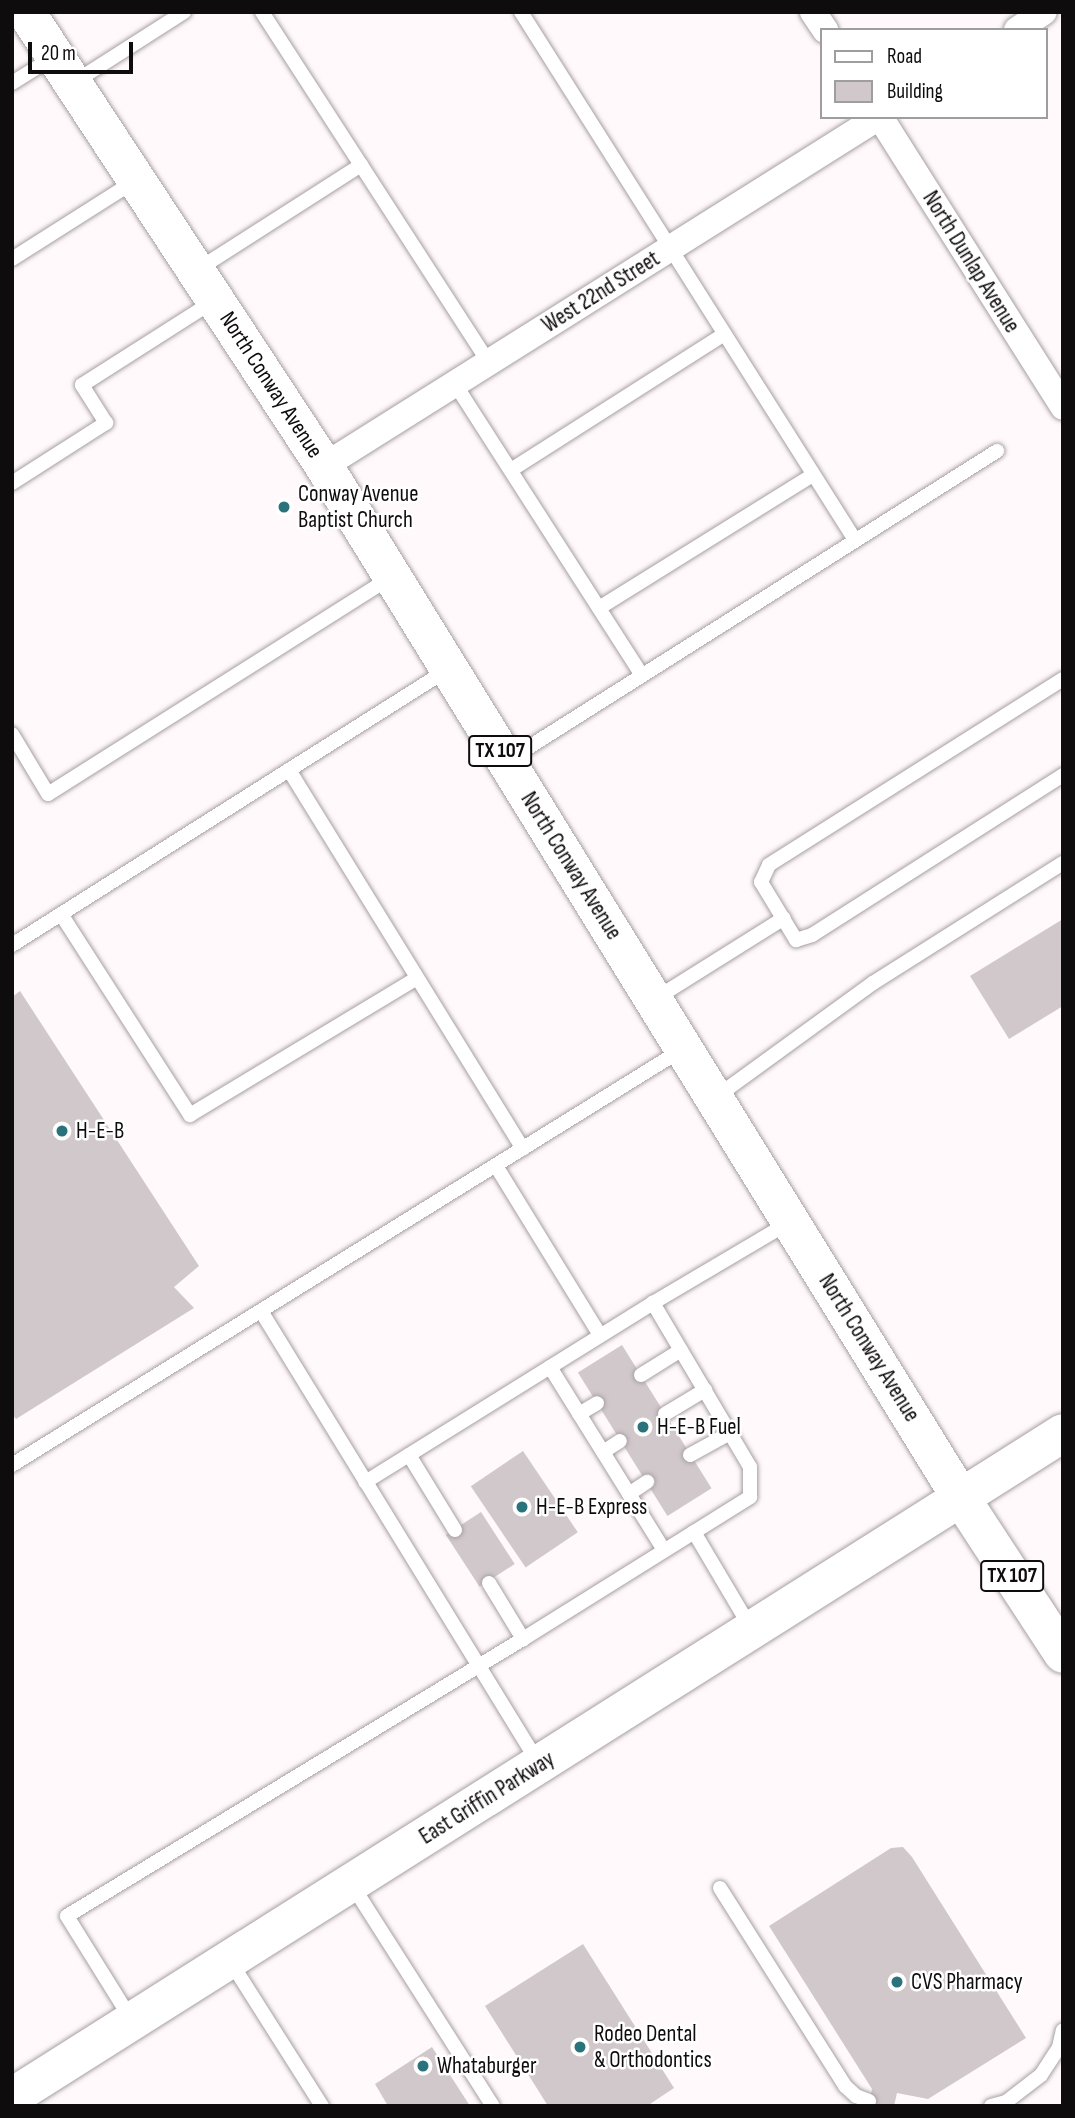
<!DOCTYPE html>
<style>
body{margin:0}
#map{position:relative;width:1075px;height:2118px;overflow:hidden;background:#fff9fb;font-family:"Sofia Sans Condensed",sans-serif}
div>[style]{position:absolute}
.building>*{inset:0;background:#d1c8cb;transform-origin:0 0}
.roads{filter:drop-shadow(0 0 2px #a79fa1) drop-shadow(0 0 2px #a79fa1)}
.lane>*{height:14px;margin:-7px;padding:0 7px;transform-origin:7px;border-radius:7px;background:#fff}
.street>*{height:26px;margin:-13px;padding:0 13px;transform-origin:13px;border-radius:13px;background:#fff}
.secondary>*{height:38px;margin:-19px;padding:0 19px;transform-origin:19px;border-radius:19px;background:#fff}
.primary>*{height:38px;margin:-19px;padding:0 19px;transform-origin:19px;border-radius:19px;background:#fff}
.dots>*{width:19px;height:19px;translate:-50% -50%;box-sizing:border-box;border:4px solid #fff;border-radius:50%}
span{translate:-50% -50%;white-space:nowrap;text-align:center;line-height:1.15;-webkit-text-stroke:5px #fff;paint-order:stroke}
.shield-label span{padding:2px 5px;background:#fff;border:2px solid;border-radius:5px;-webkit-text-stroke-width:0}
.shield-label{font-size:21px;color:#0f0c0d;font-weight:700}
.street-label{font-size:23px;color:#0f0c0d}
.poi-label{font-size:23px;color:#0f0c0d}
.left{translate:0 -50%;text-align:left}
.frame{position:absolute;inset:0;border:14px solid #0f0c0d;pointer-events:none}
.legend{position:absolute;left:820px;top:28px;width:228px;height:91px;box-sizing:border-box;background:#fff;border:2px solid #9f9e9e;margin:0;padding:9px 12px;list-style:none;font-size:21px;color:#0f0c0d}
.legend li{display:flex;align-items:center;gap:14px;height:35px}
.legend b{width:35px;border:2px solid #9f9e9e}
.scale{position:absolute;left:28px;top:42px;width:105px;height:32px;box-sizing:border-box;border:4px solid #0f0c0d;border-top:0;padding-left:9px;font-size:21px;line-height:24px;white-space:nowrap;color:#0f0c0d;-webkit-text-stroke:5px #fff;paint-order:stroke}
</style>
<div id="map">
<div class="building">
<div style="clip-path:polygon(1063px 919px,1063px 1006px,1009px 1039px,970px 976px)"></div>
<div style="clip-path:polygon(20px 991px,199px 1266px,174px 1287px,194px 1308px,16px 1419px,12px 1414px,12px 997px)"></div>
<div style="left:622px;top:1345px;width:169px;height:52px;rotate:58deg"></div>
<div style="left:523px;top:1451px;width:98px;height:63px;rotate:56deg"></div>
<div style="left:481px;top:1512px;width:62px;height:42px;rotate:57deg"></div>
<div style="clip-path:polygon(903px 1847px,912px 1857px,1026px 2038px,928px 2099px,897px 2093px,894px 2106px,868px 2106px,872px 2089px,769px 1926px,891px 1848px)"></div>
<div style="clip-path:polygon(583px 1944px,674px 2088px,647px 2106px,548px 2106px,485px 2006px)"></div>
<div style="clip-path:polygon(432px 2047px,470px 2106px,388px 2106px,375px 2084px)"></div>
</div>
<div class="roads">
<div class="lane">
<div style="left:262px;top:12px;width:418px;rotate:57.1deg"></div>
<div style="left:521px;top:12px;width:625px;rotate:57.68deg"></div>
<div style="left:12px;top:83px;width:47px;rotate:-32deg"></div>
<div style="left:73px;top:83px;width:132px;rotate:-32.6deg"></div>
<div style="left:12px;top:259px;width:146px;rotate:-32.4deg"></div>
<div style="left:197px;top:270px;width:195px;rotate:-32.6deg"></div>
<div style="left:455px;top:384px;width:346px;rotate:57.3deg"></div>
<div style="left:511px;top:470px;width:251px;rotate:-32.5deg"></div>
<div style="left:12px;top:483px;width:112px;rotate:-32.6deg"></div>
<div style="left:106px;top:423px;width:45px;rotate:-122.3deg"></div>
<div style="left:82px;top:385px;width:156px;rotate:-32.5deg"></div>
<div style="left:599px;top:608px;width:252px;rotate:-31.9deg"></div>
<div style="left:1063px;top:679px;width:348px;rotate:147.7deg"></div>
<div style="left:769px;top:865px;width:19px;rotate:115deg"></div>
<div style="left:761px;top:882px;width:68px;rotate:58.9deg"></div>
<div style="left:796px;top:940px;width:17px;rotate:-17deg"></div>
<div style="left:812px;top:935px;width:298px;rotate:-32.5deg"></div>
<div style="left:12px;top:734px;width:70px;rotate:59deg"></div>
<div style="left:48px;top:794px;width:406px;rotate:-32.3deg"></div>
<div style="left:507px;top:761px;width:580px;rotate:-32.32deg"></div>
<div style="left:289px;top:770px;width:445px;rotate:58.3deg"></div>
<div style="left:61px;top:914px;width:239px;rotate:57.3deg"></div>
<div style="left:190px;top:1115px;width:265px;rotate:-31.1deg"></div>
<div style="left:12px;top:945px;width:515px;rotate:-32.3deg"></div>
<div style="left:655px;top:999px;width:152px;rotate:-32.1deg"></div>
<div style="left:716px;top:1097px;width:194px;rotate:-36deg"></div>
<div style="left:873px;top:983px;width:225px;rotate:-32.3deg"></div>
<div style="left:496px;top:1166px;width:198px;rotate:58.4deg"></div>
<div style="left:653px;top:1303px;width:159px;rotate:-30.6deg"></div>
<div style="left:261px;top:1311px;width:532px;rotate:58.46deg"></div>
<div style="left:550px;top:1367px;width:216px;rotate:58.1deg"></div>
<div style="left:641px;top:1375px;width:47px;rotate:-32deg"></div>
<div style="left:579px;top:1414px;width:21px;rotate:-31deg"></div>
<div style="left:665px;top:1414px;width:47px;rotate:-31deg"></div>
<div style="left:603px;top:1452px;width:20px;rotate:-33deg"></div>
<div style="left:409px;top:1455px;width:88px;rotate:58.5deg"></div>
<div style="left:690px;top:1455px;width:46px;rotate:-28.8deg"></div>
<div style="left:12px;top:1465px;width:789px;rotate:-31.8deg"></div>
<div style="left:629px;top:1494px;width:22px;rotate:-34deg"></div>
<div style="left:694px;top:1532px;width:114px;rotate:59.4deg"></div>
<div style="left:489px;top:1583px;width:66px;rotate:58.7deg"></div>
<div style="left:352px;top:1885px;width:262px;rotate:57.5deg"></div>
<div style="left:720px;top:1888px;width:234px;rotate:57.7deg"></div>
<div style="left:845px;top:2086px;width:15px;rotate:42deg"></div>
<div style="left:856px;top:2096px;width:14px;rotate:21deg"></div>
<div style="left:230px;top:1961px;width:172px;rotate:57.6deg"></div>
<div style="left:131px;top:2019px;width:121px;rotate:-121.9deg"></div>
<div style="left:67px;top:1916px;width:534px;rotate:-31.28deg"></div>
<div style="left:523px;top:1639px;width:268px;rotate:-32deg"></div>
<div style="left:750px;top:1497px;width:30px;rotate:-90deg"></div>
<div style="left:750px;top:1467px;width:191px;rotate:-120.6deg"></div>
<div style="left:653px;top:1303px;width:339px;rotate:148.1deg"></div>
<div style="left:991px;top:2106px;width:16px;rotate:-15deg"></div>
<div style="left:1006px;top:2102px;width:44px;rotate:-37.6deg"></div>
<div style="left:1041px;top:2075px;width:33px;rotate:-57deg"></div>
<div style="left:1059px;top:2047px;width:17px;rotate:-77deg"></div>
</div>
<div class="street">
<div style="left:813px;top:12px;width:22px;rotate:56deg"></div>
<div style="left:1017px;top:30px;width:32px;rotate:-34deg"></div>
<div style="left:880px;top:117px;width:343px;rotate:57.7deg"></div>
<div style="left:324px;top:466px;width:656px;rotate:-32.16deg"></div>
</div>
<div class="secondary">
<div style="left:12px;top:2097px;width:1243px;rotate:-32.28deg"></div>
</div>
<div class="primary">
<div style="left:26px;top:12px;width:543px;rotate:56.72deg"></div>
<div style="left:324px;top:466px;width:1213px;rotate:58.32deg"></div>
<div style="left:961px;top:1498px;width:186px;rotate:56.8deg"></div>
</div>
</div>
<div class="dots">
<div style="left:284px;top:507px;background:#2a737c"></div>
<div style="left:62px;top:1131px;background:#2a737c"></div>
<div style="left:643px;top:1427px;background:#2a737c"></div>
<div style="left:522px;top:1507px;background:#2a737c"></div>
<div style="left:897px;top:1982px;background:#2a737c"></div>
<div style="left:580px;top:2047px;background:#2a737c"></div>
<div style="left:423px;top:2066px;background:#2a737c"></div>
</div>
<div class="shield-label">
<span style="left:500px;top:751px">TX 107</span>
<span style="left:1012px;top:1576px">TX 107</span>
</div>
<div class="street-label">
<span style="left:971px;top:262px;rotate:58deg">North Dunlap Avenue</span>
<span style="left:601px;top:292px;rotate:-32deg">West 22nd Street</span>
<span style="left:271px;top:385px;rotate:57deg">North Conway Avenue</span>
<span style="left:571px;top:866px;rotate:58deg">North Conway Avenue</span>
<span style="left:869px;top:1348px;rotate:58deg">North Conway Avenue</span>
<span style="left:487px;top:1798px;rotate:-32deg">East Griffin Parkway</span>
</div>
<div class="poi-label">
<span class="left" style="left:298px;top:507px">Conway Avenue<br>Baptist Church</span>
<span class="left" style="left:76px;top:1131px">H-E-B</span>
<span class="left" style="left:657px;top:1427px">H-E-B Fuel</span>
<span class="left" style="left:536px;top:1507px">H-E-B Express</span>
<span class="left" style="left:911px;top:1982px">CVS Pharmacy</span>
<span class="left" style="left:594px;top:2047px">Rodeo Dental<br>&amp; Orthodontics</span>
<span class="left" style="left:437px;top:2066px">Whataburger</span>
</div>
<div class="frame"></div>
<ul class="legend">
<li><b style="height:9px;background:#fff"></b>Road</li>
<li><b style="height:19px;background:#d1c8cb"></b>Building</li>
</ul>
<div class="scale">20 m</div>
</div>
